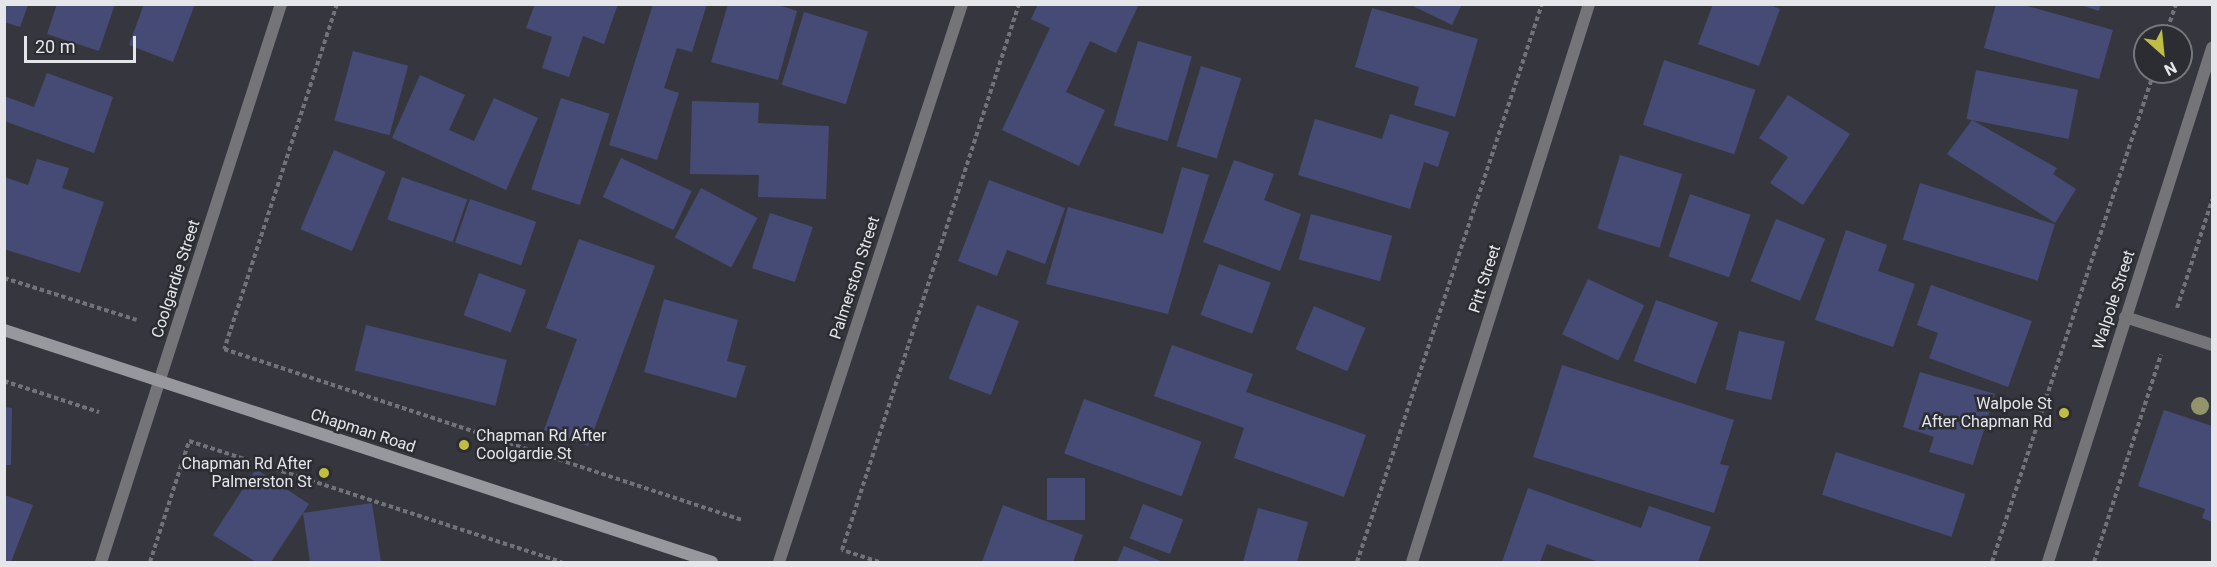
<!DOCTYPE html>
<style>
body{margin:0}
#map{position:relative;width:2217px;height:567px;overflow:hidden;background:#36373e;font-family:Roboto,sans-serif}
div>[style]{position:absolute}
.building>*{inset:0;background:#464b76;transform-origin:0 0}
.path>*{height:4px;margin-top:-2px;transform-origin:0;background:repeating-linear-gradient(90deg,#727379 0 4.5px,transparent 0 7.5px)}
.minor>*{height:12px;margin:-6px;padding:0 6px;transform-origin:6px;border-radius:6px;background:#757579}
.tertiary>*{height:12px;margin:-6px;padding:0 6px;transform-origin:6px;border-radius:6px;background:#757579}
.secondary>*{height:12px;margin:-6px;padding:0 6px;transform-origin:6px;border-radius:6px;background:#97989d}
.trees>*{width:18px;height:18px;margin:-9px;border-radius:50%;background:#94946c}
.dots>*{width:16px;height:16px;translate:-50% -50%;box-sizing:border-box;border:3px solid #2c2d33;border-radius:50%}
span{translate:-50% -50%;white-space:nowrap;text-align:center;line-height:1.15;-webkit-text-stroke:5px #2c2d33;paint-order:stroke}
.street-label{font-size:16px;color:#e5e6ea}
.poi-label{font-size:16px;color:#e5e6ea}
.right{translate:-100% -50%;text-align:right}
.left{translate:0 -50%;text-align:left}
.frame{position:absolute;inset:0;border:6px solid #e5e6ea;pointer-events:none}
.north{position:absolute;left:2133px;top:24px;width:60px;height:60px;box-sizing:border-box;background:#2c2d33;border:2px solid #76777c;border-radius:50%;rotate:153deg;font-size:16px;font-weight:700;line-height:24px;text-align:center;color:#e5e6ea}
.north::after{content:'';display:block;margin:auto;width:21px;height:27px;background:#bfbe42;clip-path:polygon(50% 0,100% 100%,50% 72%,0 100%)}
.scale{position:absolute;left:24px;top:36px;width:112px;height:27px;box-sizing:border-box;border:3px solid #e5e6ea;border-top:0;padding-left:8px;font-size:18px;line-height:21px;white-space:nowrap;color:#e5e6ea;-webkit-text-stroke:4px #2c2d33;paint-order:stroke}
</style>
<div id="map">
<div class="building">
<div style="clip-path:polygon(57px 4px,115px 4px,99px 51px,47px 34px)"></div>
<div style="clip-path:polygon(144px 4px,195px 4px,173px 62px,129px 45px)"></div>
<div style="clip-path:polygon(535px 4px,618px 4px,604px 44px,583px 36px,569px 77px,542px 68px,552px 37px,526px 28px)"></div>
<div style="clip-path:polygon(653px 4px,707px 4px,692px 52px,677px 48px,664px 88px,679px 93px,657px 160px,609px 145px)"></div>
<div style="clip-path:polygon(728px 4px,775px 4px,797px 11px,778px 80px,711px 62px)"></div>
<div style="clip-path:polygon(1038px 4px,1139px 4px,1116px 53px,1090px 41px,1066px 92px,1105px 110px,1079px 166px,1002px 130px,1050px 28px,1031px 19px)"></div>
<div style="clip-path:polygon(1409px 4px,1462px 4px,1452px 25px)"></div>
<div style="clip-path:polygon(1713px 4px,1768px 4px,1780px 9px,1759px 66px,1698px 44px)"></div>
<div style="clip-path:polygon(1996px 4px,2020px 4px,2113px 30px,2099px 79px,1984px 48px)"></div>
<div style="clip-path:polygon(2078px 4px,2101px 4px,2099px 11px)"></div>
<div style="clip-path:polygon(4px 5px,28px 5px,20px 27px,4px 22px)"></div>
<div style="clip-path:polygon(1372px 8px,1478px 39px,1455px 117px,1414px 105px,1419px 87px,1355px 67px)"></div>
<div style="left:804px;top:12px;width:67px;height:76px;rotate:17deg"></div>
<div style="left:1138px;top:41px;width:56px;height:88px;rotate:16deg"></div>
<div style="left:353px;top:51px;width:57px;height:72px;rotate:15deg"></div>
<div style="left:1664px;top:60px;width:96px;height:68px;rotate:18deg"></div>
<div style="left:1201px;top:66px;width:42px;height:84px;rotate:17deg"></div>
<div style="left:1976px;top:70px;width:104px;height:50px;rotate:11deg"></div>
<div style="clip-path:polygon(47px 73px,113px 97px,94px 153px,4px 121px,4px 96px,34px 107px)"></div>
<div style="clip-path:polygon(420px 75px,465px 95px,449px 130px,474px 141px,494px 98px,538px 118px,506px 190px,392px 138px)"></div>
<div style="clip-path:polygon(1788px 95px,1850px 134px,1803px 205px,1770px 183px,1788px 157px,1759px 138px)"></div>
<div style="left:561px;top:98px;width:51px;height:96px;rotate:18deg"></div>
<div style="clip-path:polygon(692px 101px,759px 103px,758px 123px,829px 126px,826px 199px,758px 197px,759px 175px,690px 174px)"></div>
<div style="clip-path:polygon(1390px 114px,1449px 132px,1438px 167px,1424px 162px,1410px 209px,1298px 175px,1315px 119px,1382px 139px)"></div>
<div style="clip-path:polygon(1972px 120px,2057px 168px,2053px 174px,2076px 189px,2055px 223px,1947px 154px)"></div>
<div style="left:334px;top:150px;width:56px;height:86px;rotate:23deg"></div>
<div style="left:1620px;top:155px;width:65px;height:77px;rotate:17deg"></div>
<div style="left:621px;top:158px;width:78px;height:43px;rotate:25deg"></div>
<div style="clip-path:polygon(37px 159px,69px 168px,62px 188px,104px 202px,80px 273px,4px 249px,4px 177px,28px 185px)"></div>
<div style="clip-path:polygon(1234px 160px,1274px 174px,1264px 200px,1301px 214px,1280px 271px,1203px 242px)"></div>
<div style="clip-path:polygon(1182px 167px,1209px 175px,1168px 314px,1046px 284px,1068px 207px,1163px 234px)"></div>
<div style="left:402px;top:177px;width:69px;height:45px;rotate:19deg"></div>
<div style="clip-path:polygon(989px 180px,1065px 208px,1045px 264px,1007px 250px,997px 276px,958px 261px)"></div>
<div style="left:1920px;top:183px;width:141px;height:59px;rotate:17deg"></div>
<div style="left:701px;top:188px;width:64px;height:56px;rotate:28deg"></div>
<div style="left:1690px;top:194px;width:64px;height:66px;rotate:19deg"></div>
<div style="left:470px;top:199px;width:70px;height:46px;rotate:19deg"></div>
<div style="left:770px;top:213px;width:45px;height:58px;rotate:18deg"></div>
<div style="left:1311px;top:214px;width:84px;height:47px;rotate:15deg"></div>
<div style="left:1776px;top:219px;width:53px;height:67px;rotate:22deg"></div>
<div style="clip-path:polygon(1846px 230px,1887px 245px,1878px 271px,1915px 284px,1893px 347px,1815px 320px)"></div>
<div style="clip-path:polygon(579px 239px,655px 266px,588px 446px,544px 430px,577px 339px,546px 328px)"></div>
<div style="left:1219px;top:264px;width:55px;height:54px;rotate:20deg"></div>
<div style="left:479px;top:273px;width:50px;height:45px;rotate:20deg"></div>
<div style="left:1588px;top:279px;width:62px;height:61px;rotate:25deg"></div>
<div style="clip-path:polygon(1931px 285px,2032px 321px,2008px 387px,1929px 358px,1938px 333px,1917px 325px)"></div>
<div style="clip-path:polygon(664px 299px,738px 320px,727px 361px,746px 366px,736px 398px,644px 372px)"></div>
<div style="left:1656px;top:300px;width:66px;height:65px;rotate:20deg"></div>
<div style="left:977px;top:305px;width:45px;height:79px;rotate:21deg"></div>
<div style="left:1314px;top:306px;width:56px;height:47px;rotate:23deg"></div>
<div style="left:366px;top:325px;width:145px;height:47px;rotate:14deg"></div>
<div style="left:1739px;top:331px;width:47px;height:60px;rotate:13deg"></div>
<div style="clip-path:polygon(1172px 345px,1253px 374px,1246px 392px,1366px 435px,1344px 497px,1234px 458px,1244px 428px,1154px 396px)"></div>
<div style="clip-path:polygon(1562px 365px,1734px 420px,1720px 464px,1729px 466px,1714px 513px,1533px 457px)"></div>
<div style="clip-path:polygon(1920px 372px,1995px 394px,1973px 465px,1929px 452px,1934px 437px,1903px 427px)"></div>
<div style="left:1084px;top:399px;width:125px;height:58px;rotate:20deg"></div>
<div style="clip-path:polygon(4px 407px,12px 408px,11px 465px,4px 465px)"></div>
<div style="clip-path:polygon(2164px 410px,2212px 426px,2212px 522px,2202px 518px,2205px 509px,2138px 486px)"></div>
<div style="left:1836px;top:452px;width:136px;height:45px;rotate:18deg"></div>
<div style="clip-path:polygon(256px 469px,309px 504px,271px 562px,256px 562px,213px 535px)"></div>
<div style="left:1085px;top:478px;width:42px;height:38px;rotate:90deg"></div>
<div style="clip-path:polygon(1528px 488px,1641px 528px,1649px 506px,1711px 527px,1698px 562px,1599px 562px,1547px 544px,1540px 562px,1502px 562px)"></div>
<div style="clip-path:polygon(4px 495px,33px 505px,11px 562px,4px 562px)"></div>
<div style="clip-path:polygon(372px 503px,381px 562px,310px 562px,303px 513px)"></div>
<div style="left:1143px;top:504px;width:43px;height:37px;rotate:21deg"></div>
<div style="clip-path:polygon(1003px 505px,1083px 535px,1073px 562px,982px 562px)"></div>
<div style="clip-path:polygon(1258px 508px,1308px 522px,1297px 562px,1243px 562px)"></div>
<div style="clip-path:polygon(1124px 546px,1163px 562px,1117px 562px)"></div>
</div>
<div class="path">
<div style="left:337px;top:4px;width:363px;rotate:108.1deg"></div>
<div style="left:224px;top:349px;width:545px;rotate:18.27deg"></div>
<div style="left:2165px;top:36px;width:34px;rotate:-71deg"></div>
<div style="left:4px;top:278px;width:139px;rotate:17.5deg"></div>
<div style="left:2177px;top:308px;width:114px;rotate:-72deg"></div>
<div style="left:4px;top:381px;width:100px;rotate:18.1deg"></div>
<div style="left:150px;top:562px;width:127px;rotate:-72.1deg"></div>
<div style="left:189px;top:441px;width:392px;rotate:18deg"></div>
<div style="left:879px;top:562px;width:39px;rotate:-162deg"></div>
<div style="left:842px;top:550px;width:574px;rotate:-72.04deg"></div>
<div style="left:1357px;top:562px;width:588px;rotate:-71.66deg"></div>
<div style="left:1992px;top:562px;width:516px;rotate:-71.71deg"></div>
<div style="left:2094px;top:562px;width:218px;rotate:-72.1deg"></div>
</div>
<div class="minor">
<div style="left:2125px;top:317px;width:91px;rotate:17.8deg"></div>
<div style="left:101px;top:562px;width:586px;rotate:-72.12deg"></div>
<div style="left:779px;top:562px;width:587px;rotate:-71.84deg"></div>
<div style="left:1412px;top:562px;width:585px;rotate:-72.4deg"></div>
</div>
<div class="tertiary">
<div style="left:2048px;top:562px;width:540px;rotate:-72.3deg"></div>
</div>
<div class="secondary">
<div style="left:4px;top:330px;width:745px;rotate:18.14deg"></div>
</div>
<div class="trees">
<div style="left:2200px;top:406px"></div>
</div>
<div class="dots">
<div style="left:2064px;top:413px;background:#bfbe42"></div>
<div style="left:464px;top:445px;background:#bfbe42"></div>
<div style="left:324px;top:473px;background:#bfbe42"></div>
</div>
<div class="street-label">
<span style="left:855px;top:278px;rotate:-72deg">Palmerston Street</span>
<span style="left:176px;top:279px;rotate:-72deg">Coolgardie Street</span>
<span style="left:1485px;top:279px;rotate:-72deg">Pitt Street</span>
<span style="left:2114px;top:300px;rotate:-72deg">Walpole Street</span>
<span style="left:363px;top:431px;rotate:18deg">Chapman Road</span>
</div>
<div class="poi-label">
<span class="right" style="left:2052px;top:413px">Walpole St<br>After Chapman Rd</span>
<span class="left" style="left:476px;top:445px">Chapman Rd After<br>Coolgardie St</span>
<span class="right" style="left:312px;top:473px">Chapman Rd After<br>Palmerston St</span>
</div>
<div class="frame"></div>
<div class="north">N</div>
<div class="scale">20 m</div>
</div>
